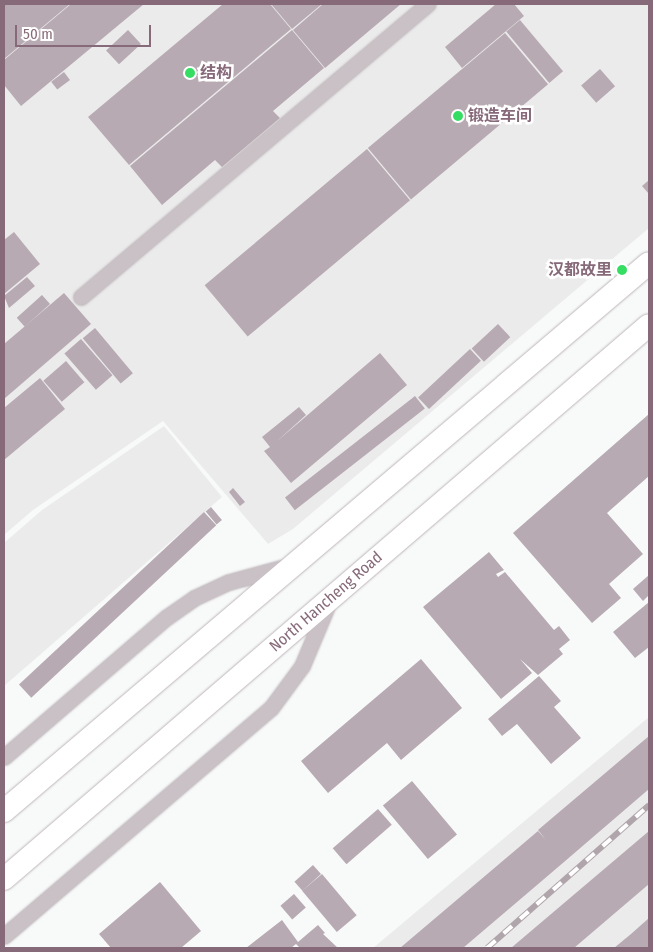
<!DOCTYPE html>
<meta charset="utf-8">
<style>
body{margin:0}
#map{position:relative;width:653px;height:952px;overflow:hidden;background:#f8fafa;font-family:"Fira Sans Condensed","Noto Sans SC",sans-serif}
div>[style]{position:absolute}
.built>*{inset:0;background:#ebebec}
.building>*{inset:0;background:#b8aab2;transform-origin:0 0}
.roads{filter:drop-shadow(0 0 1px #beb5b9) drop-shadow(0 0 1px #beb5b9)}
.minor>*{height:15px;margin:-7.5px;padding:0 7.5px;transform-origin:7.5px;border-radius:7.5px;background:#c9c1c5}
.primary>*{height:22px;margin:-11px;padding:0 11px;transform-origin:11px;border-radius:11px;background:#fff}
.rail>*{height:5.5px;margin-top:-2.75px;transform-origin:0;background:repeating-linear-gradient(90deg,#fff 0 11px,#b0a5ab 0 22px);box-sizing:border-box;border-block:1px solid #b0a5ab}
.dots>*{width:14px;height:14px;translate:-50% -50%;box-sizing:border-box;border:2px solid #fff;border-radius:50%}
span{translate:-50% -50%;white-space:nowrap;text-align:center;line-height:1.15;-webkit-text-stroke:5px #fff;paint-order:stroke}
.poi-label{font-size:16px;color:#876a79;font-weight:700}
.left{translate:0 -50%;text-align:left}
.right{translate:-100% -50%;text-align:right}
.street-label{font-size:16px;color:#876a79}
.frame{position:absolute;inset:0;border:5px solid #876a79;pointer-events:none}
.scale{position:absolute;left:15px;top:25px;width:136px;height:22px;box-sizing:border-box;border:2px solid #876a79;border-top:0;padding-left:6px;font-size:15px;line-height:18px;white-space:nowrap;color:#876a79;-webkit-text-stroke:4px #fff;paint-order:stroke}
</style>
<div id="map">
<div class="built">
<div style="clip-path:polygon(4px 4px,649px 4px,649px 228px,293px 529px,268px 544px,163px 421px,33px 510px,4px 535px)"></div>
<div style="clip-path:polygon(164px 426px,222px 497px,4px 686px,4px 543px,42px 510px)"></div>
<div style="clip-path:polygon(649px 717px,649px 948px,373px 948px,509px 834px)"></div>
</div>
<div class="building">
<div style="clip-path:polygon(4px 4px,70px 4px,4px 59px)"></div>
<div style="clip-path:polygon(71px 4px,144px 4px,21px 106px,4px 85px,4px 60px)"></div>
<div style="clip-path:polygon(223px 4px,270px 4px,291px 29px,129px 165px,88px 117px)"></div>
<div style="clip-path:polygon(271px 4px,322px 4px,292px 29px)"></div>
<div style="clip-path:polygon(323px 4px,401px 4px,325px 68px,293px 30px)"></div>
<div style="clip-path:polygon(496px 4px,514px 4px,524px 16px,462px 68px,445px 47px)"></div>
<div style="left:520px;top:20px;width:67px;height:18px;rotate:50deg"></div>
<div style="left:128px;top:30px;width:19px;height:30px;rotate:47deg"></div>
<div style="clip-path:polygon(292px 30px,324px 68px,273px 111px,280px 118px,222px 167px,215px 160px,162px 205px,130px 166px)"></div>
<div style="left:505px;top:33px;width:67px;height:179px;rotate:50deg"></div>
<div style="left:600px;top:69px;width:23px;height:25px;rotate:49deg"></div>
<div style="left:64px;top:72px;width:10px;height:16px;rotate:53deg"></div>
<div style="left:367px;top:149px;width:67px;height:212px;rotate:50deg"></div>
<div style="clip-path:polygon(649px 180px,649px 194px,642px 186px)"></div>
<div style="clip-path:polygon(14px 232px,40px 264px,4px 294px,4px 240px)"></div>
<div style="clip-path:polygon(27px 277px,35px 286px,9px 308px,4px 296px)"></div>
<div style="clip-path:polygon(64px 293px,91px 324px,4px 399px,4px 344px)"></div>
<div style="left:42px;top:295px;width:12px;height:34px;rotate:48deg"></div>
<div style="left:498px;top:324px;width:18px;height:36px;rotate:47deg"></div>
<div style="left:95px;top:328px;width:59px;height:16px;rotate:50deg"></div>
<div style="left:81px;top:339px;width:48px;height:22px;rotate:49deg"></div>
<div style="left:470px;top:349px;width:16px;height:71px;rotate:47deg"></div>
<div style="clip-path:polygon(380px 353px,407px 385px,291px 483px,264px 451px,270px 447px,262px 437px,299px 407px,306px 415px,276px 442px)"></div>
<div style="left:66px;top:361px;width:28px;height:30px;rotate:49deg"></div>
<div style="clip-path:polygon(40px 378px,65px 409px,4px 460px,4px 408px)"></div>
<div style="left:415px;top:396px;width:16px;height:165px;rotate:52deg"></div>
<div style="clip-path:polygon(649px 414px,649px 476px,607px 513px,643px 554px,609px 584px,621px 598px,592px 623px,513px 533px)"></div>
<div style="clip-path:polygon(233px 488px,245px 502px,240px 506px,229px 492px)"></div>
<div style="left:211px;top:507px;width:17px;height:7px;rotate:50deg"></div>
<div style="left:204px;top:512px;width:18px;height:253px;rotate:47deg"></div>
<div style="clip-path:polygon(489px 552px,504px 570px,496px 574px,498px 577px,505px 572px,554px 630px,559px 626px,570px 640px,559px 649px,563px 654px,538px 675px,520px 659px,532px 673px,501px 699px,423px 607px)"></div>
<div style="clip-path:polygon(649px 575px,649px 595px,643px 601px,633px 589px)"></div>
<div style="clip-path:polygon(649px 602px,649px 647px,635px 658px,613px 632px)"></div>
<div style="clip-path:polygon(421px 659px,462px 708px,401px 760px,387px 743px,328px 793px,301px 761px)"></div>
<div style="clip-path:polygon(539px 676px,561px 701px,554px 707px,581px 738px,551px 764px,517px 724px,502px 736px,488px 719px)"></div>
<div style="clip-path:polygon(649px 736px,649px 789px,564px 862px,463px 948px,400px 948px,538px 831px,546px 840px,538px 830px)"></div>
<div style="left:412px;top:781px;width:70px;height:38px;rotate:50deg"></div>
<div style="left:378px;top:809px;width:21px;height:60px;rotate:49deg"></div>
<div style="clip-path:polygon(649px 831px,649px 884px,574px 948px,511px 948px)"></div>
<div style="left:313px;top:865px;width:12px;height:25px;rotate:48deg"></div>
<div style="left:322px;top:874px;width:54px;height:26px;rotate:50deg"></div>
<div style="clip-path:polygon(160px 882px,201px 931px,181px 948px,111px 948px,99px 934px)"></div>
<div style="left:294px;top:894px;width:18px;height:18px;rotate:49deg"></div>
<div style="clip-path:polygon(649px 918px,649px 948px,614px 948px,631px 934px)"></div>
<div style="clip-path:polygon(282px 920px,298px 942px,318px 925px,325px 933px,323px 934px,338px 948px,300px 948px,296px 944px,291px 948px,246px 948px)"></div>
</div>
<div class="roads">
<div class="minor">
<div style="left:81px;top:297px;width:454px;rotate:-40.2deg"></div>
<div style="left:4px;top:757px;width:215px;rotate:-40.7deg"></div>
<div style="left:167px;top:617px;width:33px;rotate:-35deg"></div>
<div style="left:194px;top:598px;width:38px;rotate:-25deg"></div>
<div style="left:229px;top:582px;width:61px;rotate:-15.2deg"></div>
<div style="left:4px;top:936px;width:351px;rotate:-40.5deg"></div>
<div style="left:271px;top:708px;width:52px;rotate:-53.6deg"></div>
<div style="left:302px;top:666px;width:67px;rotate:-67.2deg"></div>
</div>
<div class="primary">
<div style="left:4px;top:811px;width:846px;rotate:-40.35deg"></div>
<div style="left:4px;top:879px;width:850px;rotate:-40.66deg"></div>
</div>
</div>
<div class="rail">
<div style="left:487px;top:948px;width:216px;rotate:-41.4deg"></div>
</div>
<div class="dots">
<div style="left:190px;top:73px;background:#35dd63"></div>
<div style="left:458px;top:116px;background:#35dd63"></div>
<div style="left:622px;top:270px;background:#35dd63"></div>
</div>
<div class="poi-label">
<span class="left" style="left:200px;top:73px">结构</span>
<span class="left" style="left:468px;top:116px">锻造车间</span>
<span class="right" style="left:612px;top:270px">汉都故里</span>
</div>
<div class="street-label">
<span style="left:326px;top:602px;rotate:-41deg">North Hancheng Road</span>
</div>
<div class="frame"></div>
<div class="scale">50 m</div>
</div>
